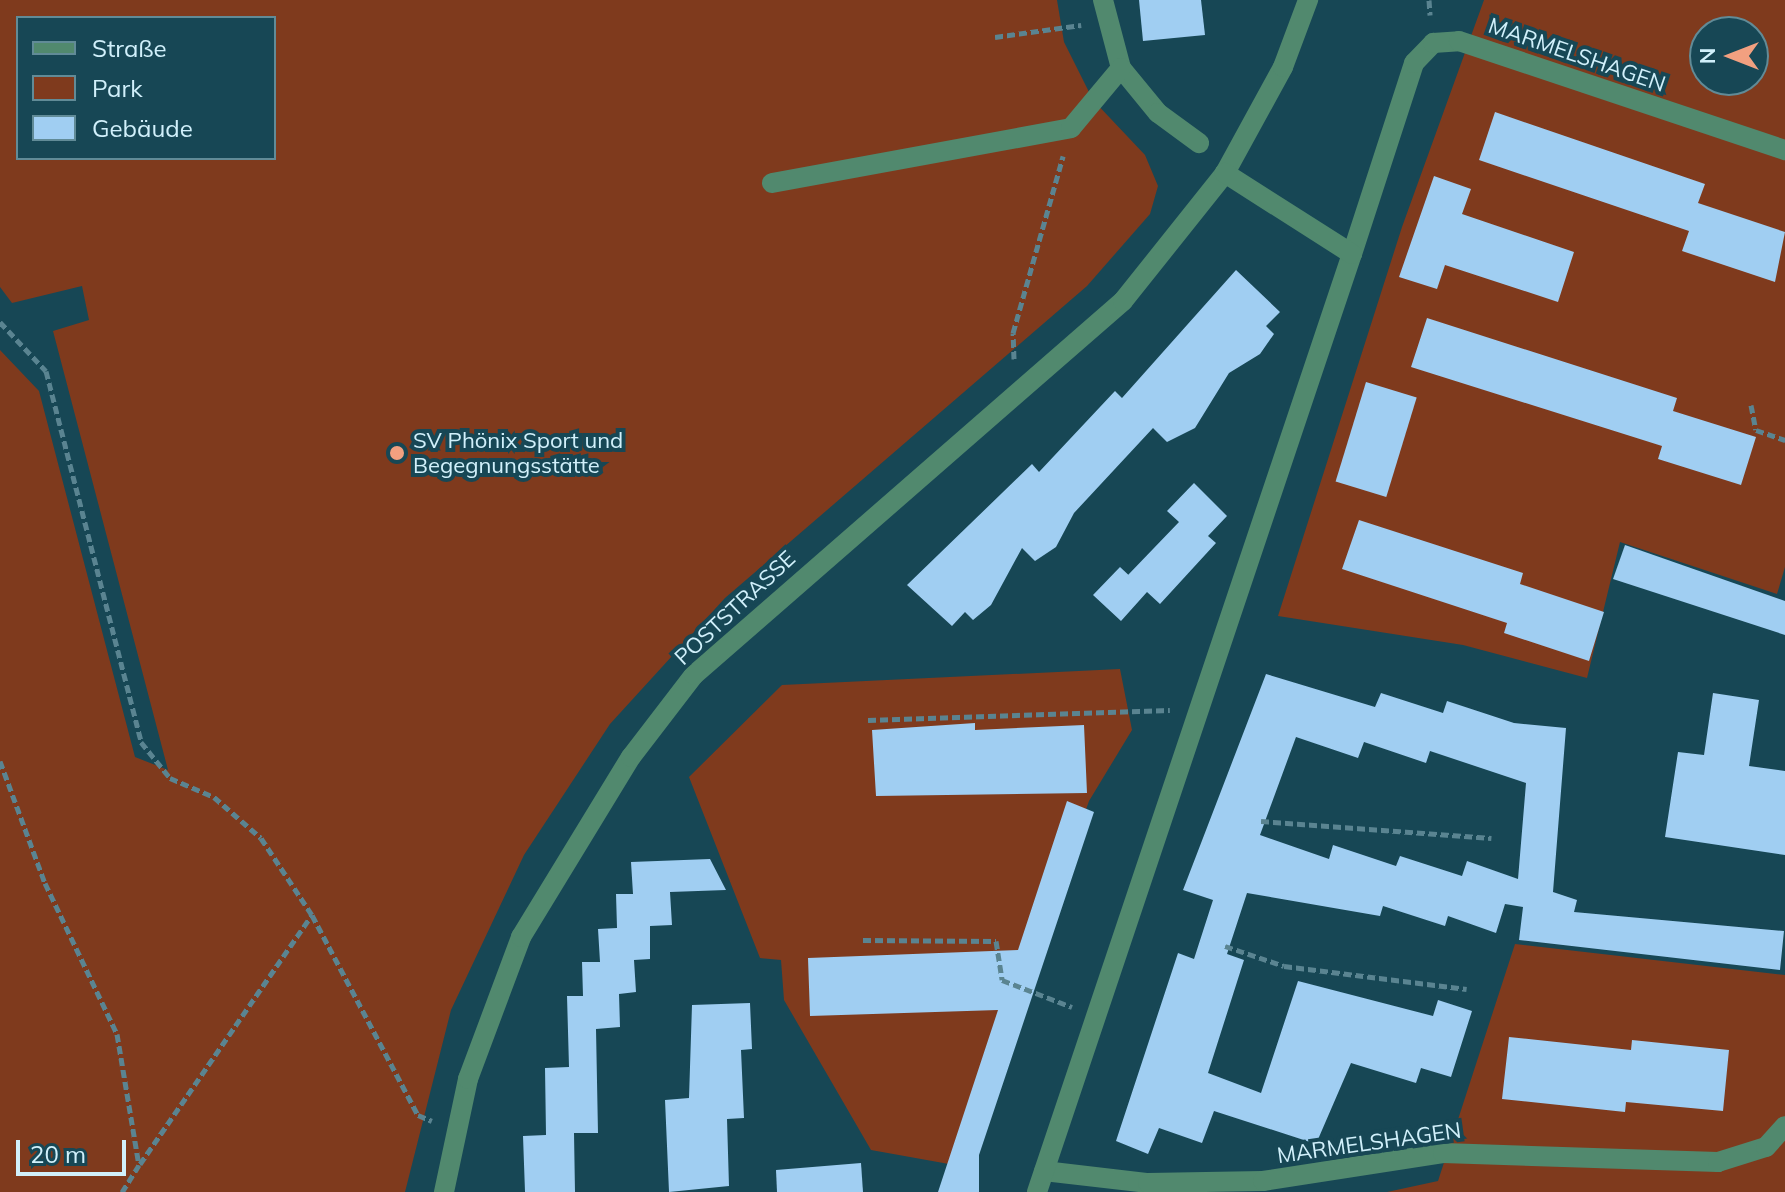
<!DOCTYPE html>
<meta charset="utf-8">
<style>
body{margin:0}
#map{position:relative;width:1785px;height:1192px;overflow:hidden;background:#174755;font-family:Mulish,sans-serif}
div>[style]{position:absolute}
.green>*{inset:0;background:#7f3a1d}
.building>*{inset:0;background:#a0cef2;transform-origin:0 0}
.path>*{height:5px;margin-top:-2.5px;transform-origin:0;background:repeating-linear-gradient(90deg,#5a8491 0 8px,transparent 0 12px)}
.minor>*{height:20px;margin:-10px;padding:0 10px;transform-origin:10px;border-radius:10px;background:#51896e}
.dots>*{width:22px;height:22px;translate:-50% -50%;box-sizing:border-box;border:4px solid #174755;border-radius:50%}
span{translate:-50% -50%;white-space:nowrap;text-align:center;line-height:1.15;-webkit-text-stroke:8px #174755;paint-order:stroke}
.street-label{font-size:22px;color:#d1f0fb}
.poi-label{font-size:22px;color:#d1f0fb}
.left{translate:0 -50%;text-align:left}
.legend{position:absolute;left:16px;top:16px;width:260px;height:144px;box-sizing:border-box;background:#174755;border:2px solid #618b97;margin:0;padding:10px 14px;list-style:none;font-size:24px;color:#d1f0fb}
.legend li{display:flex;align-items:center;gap:16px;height:40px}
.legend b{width:40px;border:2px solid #618b97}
.north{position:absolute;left:1689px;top:16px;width:80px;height:80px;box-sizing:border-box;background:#174755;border:2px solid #618b97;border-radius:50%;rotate:270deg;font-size:22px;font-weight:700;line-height:32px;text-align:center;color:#d1f0fb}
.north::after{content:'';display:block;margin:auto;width:28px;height:36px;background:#f2a080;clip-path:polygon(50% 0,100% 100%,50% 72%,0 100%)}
.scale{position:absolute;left:16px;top:1140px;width:110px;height:36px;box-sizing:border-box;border:4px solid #d1f0fb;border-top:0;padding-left:10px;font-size:24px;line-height:28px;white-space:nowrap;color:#d1f0fb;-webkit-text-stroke:6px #174755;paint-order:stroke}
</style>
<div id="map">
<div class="green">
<div style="clip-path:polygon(evenodd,0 0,1057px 0,1064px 42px,1093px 100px,1145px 155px,1158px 186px,1150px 214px,1087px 286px,725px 598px,610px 724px,524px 855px,451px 1010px,405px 1192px,0 1192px,0 350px,39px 391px,135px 757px,168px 770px,53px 331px,89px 320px,82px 286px,12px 303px,0 287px,0 0,18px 18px,274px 18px,274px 158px,18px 158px,18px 18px)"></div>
<div style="clip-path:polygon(evenodd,1484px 0,1785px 0,1785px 567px,1777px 594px,1620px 542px,1587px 678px,1463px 645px,1278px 616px,1402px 227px,1484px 0,1705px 32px,1753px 32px,1753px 80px,1705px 80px,1705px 32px)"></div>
<div style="clip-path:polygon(1120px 669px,1132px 730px,1089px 801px,960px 1166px,871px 1150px,784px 1000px,781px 960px,760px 958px,689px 777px,782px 685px)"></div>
<div style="clip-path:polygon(1515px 944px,1785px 975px,1785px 1192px,1387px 1192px,1438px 1181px)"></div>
</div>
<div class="building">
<div style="clip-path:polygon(1139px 0,1201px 0,1205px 35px,1143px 41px)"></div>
<div style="clip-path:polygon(1495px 112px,1705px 184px,1698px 203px,1785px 232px,1775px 282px,1682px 251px,1689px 231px,1479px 160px)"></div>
<div style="clip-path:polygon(1434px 176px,1471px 189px,1462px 214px,1574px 252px,1558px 302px,1445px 265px,1437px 289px,1399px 277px)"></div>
<div style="clip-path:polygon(1236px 270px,1280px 312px,1266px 326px,1274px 334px,1260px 354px,1229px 373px,1195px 428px,1167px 442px,1153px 428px,1074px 513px,1056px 547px,1035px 561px,1022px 548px,991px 605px,973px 620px,965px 612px,952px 626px,907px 585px,1032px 464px,1039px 472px,1115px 391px,1122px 398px)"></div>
<div style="clip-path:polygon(1427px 318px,1677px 398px,1673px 411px,1756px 437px,1741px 485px,1658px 459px,1662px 446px,1411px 367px)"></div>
<div style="left:1366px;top:382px;width:53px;height:104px;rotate:17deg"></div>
<div style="clip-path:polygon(1194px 483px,1227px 516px,1208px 536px,1216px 543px,1160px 604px,1147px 592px,1121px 621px,1093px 595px,1120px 567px,1135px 581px,1128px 575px,1179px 522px,1167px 511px)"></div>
<div style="clip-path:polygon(1359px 520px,1523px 573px,1520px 584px,1604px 612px,1589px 661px,1504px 633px,1507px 623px,1342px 569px)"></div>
<div style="clip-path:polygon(1625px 545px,1785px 601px,1785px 635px,1613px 579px)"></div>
<div style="clip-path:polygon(evenodd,1266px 674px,1375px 707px,1381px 693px,1443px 713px,1447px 701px,1514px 723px,1566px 728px,1553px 892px,1577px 900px,1574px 912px,1784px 931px,1780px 970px,1519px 940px,1523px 907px,1505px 904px,1496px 933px,1448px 916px,1445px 926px,1383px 906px,1380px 916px,1247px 893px,1227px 954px,1244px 960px,1208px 1073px,1261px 1093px,1298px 981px,1433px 1016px,1438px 1000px,1472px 1011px,1451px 1077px,1421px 1068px,1416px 1083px,1351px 1063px,1316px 1144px,1214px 1111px,1202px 1143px,1159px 1128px,1148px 1154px,1116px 1141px,1178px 953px,1194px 959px,1213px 900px,1183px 890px,1266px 674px,1296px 737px,1358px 758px,1364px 742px,1426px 763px,1430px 751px,1526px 783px,1518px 879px,1467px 861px,1462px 876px,1400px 856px,1396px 866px,1333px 845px,1329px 859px,1260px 835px,1296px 737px)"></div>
<div style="clip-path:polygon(1713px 693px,1759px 700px,1749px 766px,1785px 771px,1785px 855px,1665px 837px,1678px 752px,1704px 755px)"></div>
<div style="clip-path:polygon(975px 723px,975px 730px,1084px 725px,1087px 793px,876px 796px,872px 730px)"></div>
<div style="clip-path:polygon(1067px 801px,1094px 812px,979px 1155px,979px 1192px,938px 1192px,998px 1010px,810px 1016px,808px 958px,1018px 950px)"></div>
<div style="clip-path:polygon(710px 859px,726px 890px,670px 892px,672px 925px,650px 926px,650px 959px,634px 960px,636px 992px,619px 994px,620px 1027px,596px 1029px,598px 1133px,574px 1133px,575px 1192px,525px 1192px,523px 1136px,546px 1135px,545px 1068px,569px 1067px,567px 996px,583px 996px,582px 962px,600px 962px,598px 929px,617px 928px,616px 894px,633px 894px,631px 862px)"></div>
<div style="clip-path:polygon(750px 1003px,752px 1049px,741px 1050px,744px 1118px,727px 1119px,729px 1186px,669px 1192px,665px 1100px,689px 1098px,692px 1005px)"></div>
<div style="clip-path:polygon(1509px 1037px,1631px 1050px,1632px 1040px,1729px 1050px,1723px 1111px,1626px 1102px,1625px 1112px,1502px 1099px)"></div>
<div style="clip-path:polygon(861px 1163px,863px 1192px,777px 1192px,776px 1170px)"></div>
</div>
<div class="path">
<div style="left:1429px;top:0;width:15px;rotate:86deg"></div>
<div style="left:995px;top:37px;width:87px;rotate:-7.9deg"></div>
<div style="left:0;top:322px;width:67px;rotate:46.8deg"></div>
<div style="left:46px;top:371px;width:383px;rotate:75.6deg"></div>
<div style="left:141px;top:742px;width:46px;rotate:51.1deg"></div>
<div style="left:170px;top:778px;width:48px;rotate:23.4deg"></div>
<div style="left:214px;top:797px;width:62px;rotate:41.1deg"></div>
<div style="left:261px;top:838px;width:92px;rotate:56.5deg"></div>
<div style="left:312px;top:915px;width:226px;rotate:62.1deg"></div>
<div style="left:418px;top:1115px;width:15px;rotate:23deg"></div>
<div style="left:1014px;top:359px;width:26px;rotate:-92deg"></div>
<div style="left:1013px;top:333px;width:184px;rotate:-74.2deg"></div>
<div style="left:1751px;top:405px;width:25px;rotate:79deg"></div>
<div style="left:1756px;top:430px;width:31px;rotate:19deg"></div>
<div style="left:868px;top:720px;width:302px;rotate:-1.9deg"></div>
<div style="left:0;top:761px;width:130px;rotate:69.8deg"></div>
<div style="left:45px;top:883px;width:167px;rotate:64.5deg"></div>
<div style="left:117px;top:1034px;width:133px;rotate:80.5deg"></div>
<div style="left:139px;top:1165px;width:32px;rotate:122deg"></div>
<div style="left:1261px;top:821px;width:231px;rotate:4.2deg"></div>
<div style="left:863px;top:940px;width:133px;rotate:0.4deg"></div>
<div style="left:996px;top:941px;width:39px;rotate:81deg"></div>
<div style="left:1002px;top:980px;width:75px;rotate:21.1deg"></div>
<div style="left:1225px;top:946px;width:62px;rotate:18.7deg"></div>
<div style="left:1284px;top:966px;width:184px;rotate:7.2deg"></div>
<div style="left:140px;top:1164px;width:303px;rotate:-55.4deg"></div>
</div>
<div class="minor">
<div style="left:1103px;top:0;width:70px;rotate:75.2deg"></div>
<div style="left:1121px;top:68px;width:58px;rotate:50.6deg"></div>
<div style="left:1158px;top:113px;width:51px;rotate:36.2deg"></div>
<div style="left:772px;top:183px;width:304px;rotate:-10.4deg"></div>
<div style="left:1071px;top:128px;width:78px;rotate:-50.2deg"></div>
<div style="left:1352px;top:254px;width:201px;rotate:-72deg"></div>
<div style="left:1414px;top:63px;width:28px;rotate:-46deg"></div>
<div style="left:1433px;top:43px;width:26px;rotate:-4deg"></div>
<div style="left:1459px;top:41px;width:344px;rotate:18.5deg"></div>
<div style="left:1044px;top:1171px;width:105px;rotate:6.6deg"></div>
<div style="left:1148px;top:1183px;width:115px;rotate:-1deg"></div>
<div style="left:1263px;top:1181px;width:182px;rotate:-8.8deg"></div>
<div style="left:1443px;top:1153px;width:275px;rotate:1.9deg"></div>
<div style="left:1718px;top:1162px;width:50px;rotate:-17.4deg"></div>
<div style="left:1766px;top:1147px;width:28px;rotate:-48deg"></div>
<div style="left:444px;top:1192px;width:116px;rotate:-78deg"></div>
<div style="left:468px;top:1079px;width:152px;rotate:-69.5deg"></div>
<div style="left:521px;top:937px;width:211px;rotate:-58.6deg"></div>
<div style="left:631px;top:757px;width:103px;rotate:-52.5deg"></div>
<div style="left:694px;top:675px;width:569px;rotate:-41.08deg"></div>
<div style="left:1123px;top:301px;width:164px;rotate:-51.4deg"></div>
<div style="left:1225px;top:173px;width:121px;rotate:-61.3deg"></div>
<div style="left:1283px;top:67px;width:72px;rotate:-69.5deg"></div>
<div style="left:1037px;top:1192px;width:989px;rotate:-71.44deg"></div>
<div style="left:1352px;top:254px;width:151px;rotate:-147.5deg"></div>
</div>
<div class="dots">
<div style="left:397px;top:453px;background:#f2a080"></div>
</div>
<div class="street-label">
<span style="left:1577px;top:55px;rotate:19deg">MARMELSHAGEN</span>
<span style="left:735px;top:608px;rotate:-43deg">POSTSTRASSE</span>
<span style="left:1369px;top:1143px;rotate:-8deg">MARMELSHAGEN</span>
</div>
<div class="poi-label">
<span class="left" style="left:413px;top:453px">SV Phönix Sport und<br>Begegnungsstätte</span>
</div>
<ul class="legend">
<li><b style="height:10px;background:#51896e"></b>Straße</li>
<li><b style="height:22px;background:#7f3a1d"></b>Park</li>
<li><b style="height:22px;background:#a0cef2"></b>Gebäude</li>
</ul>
<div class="north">N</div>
<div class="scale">20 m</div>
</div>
